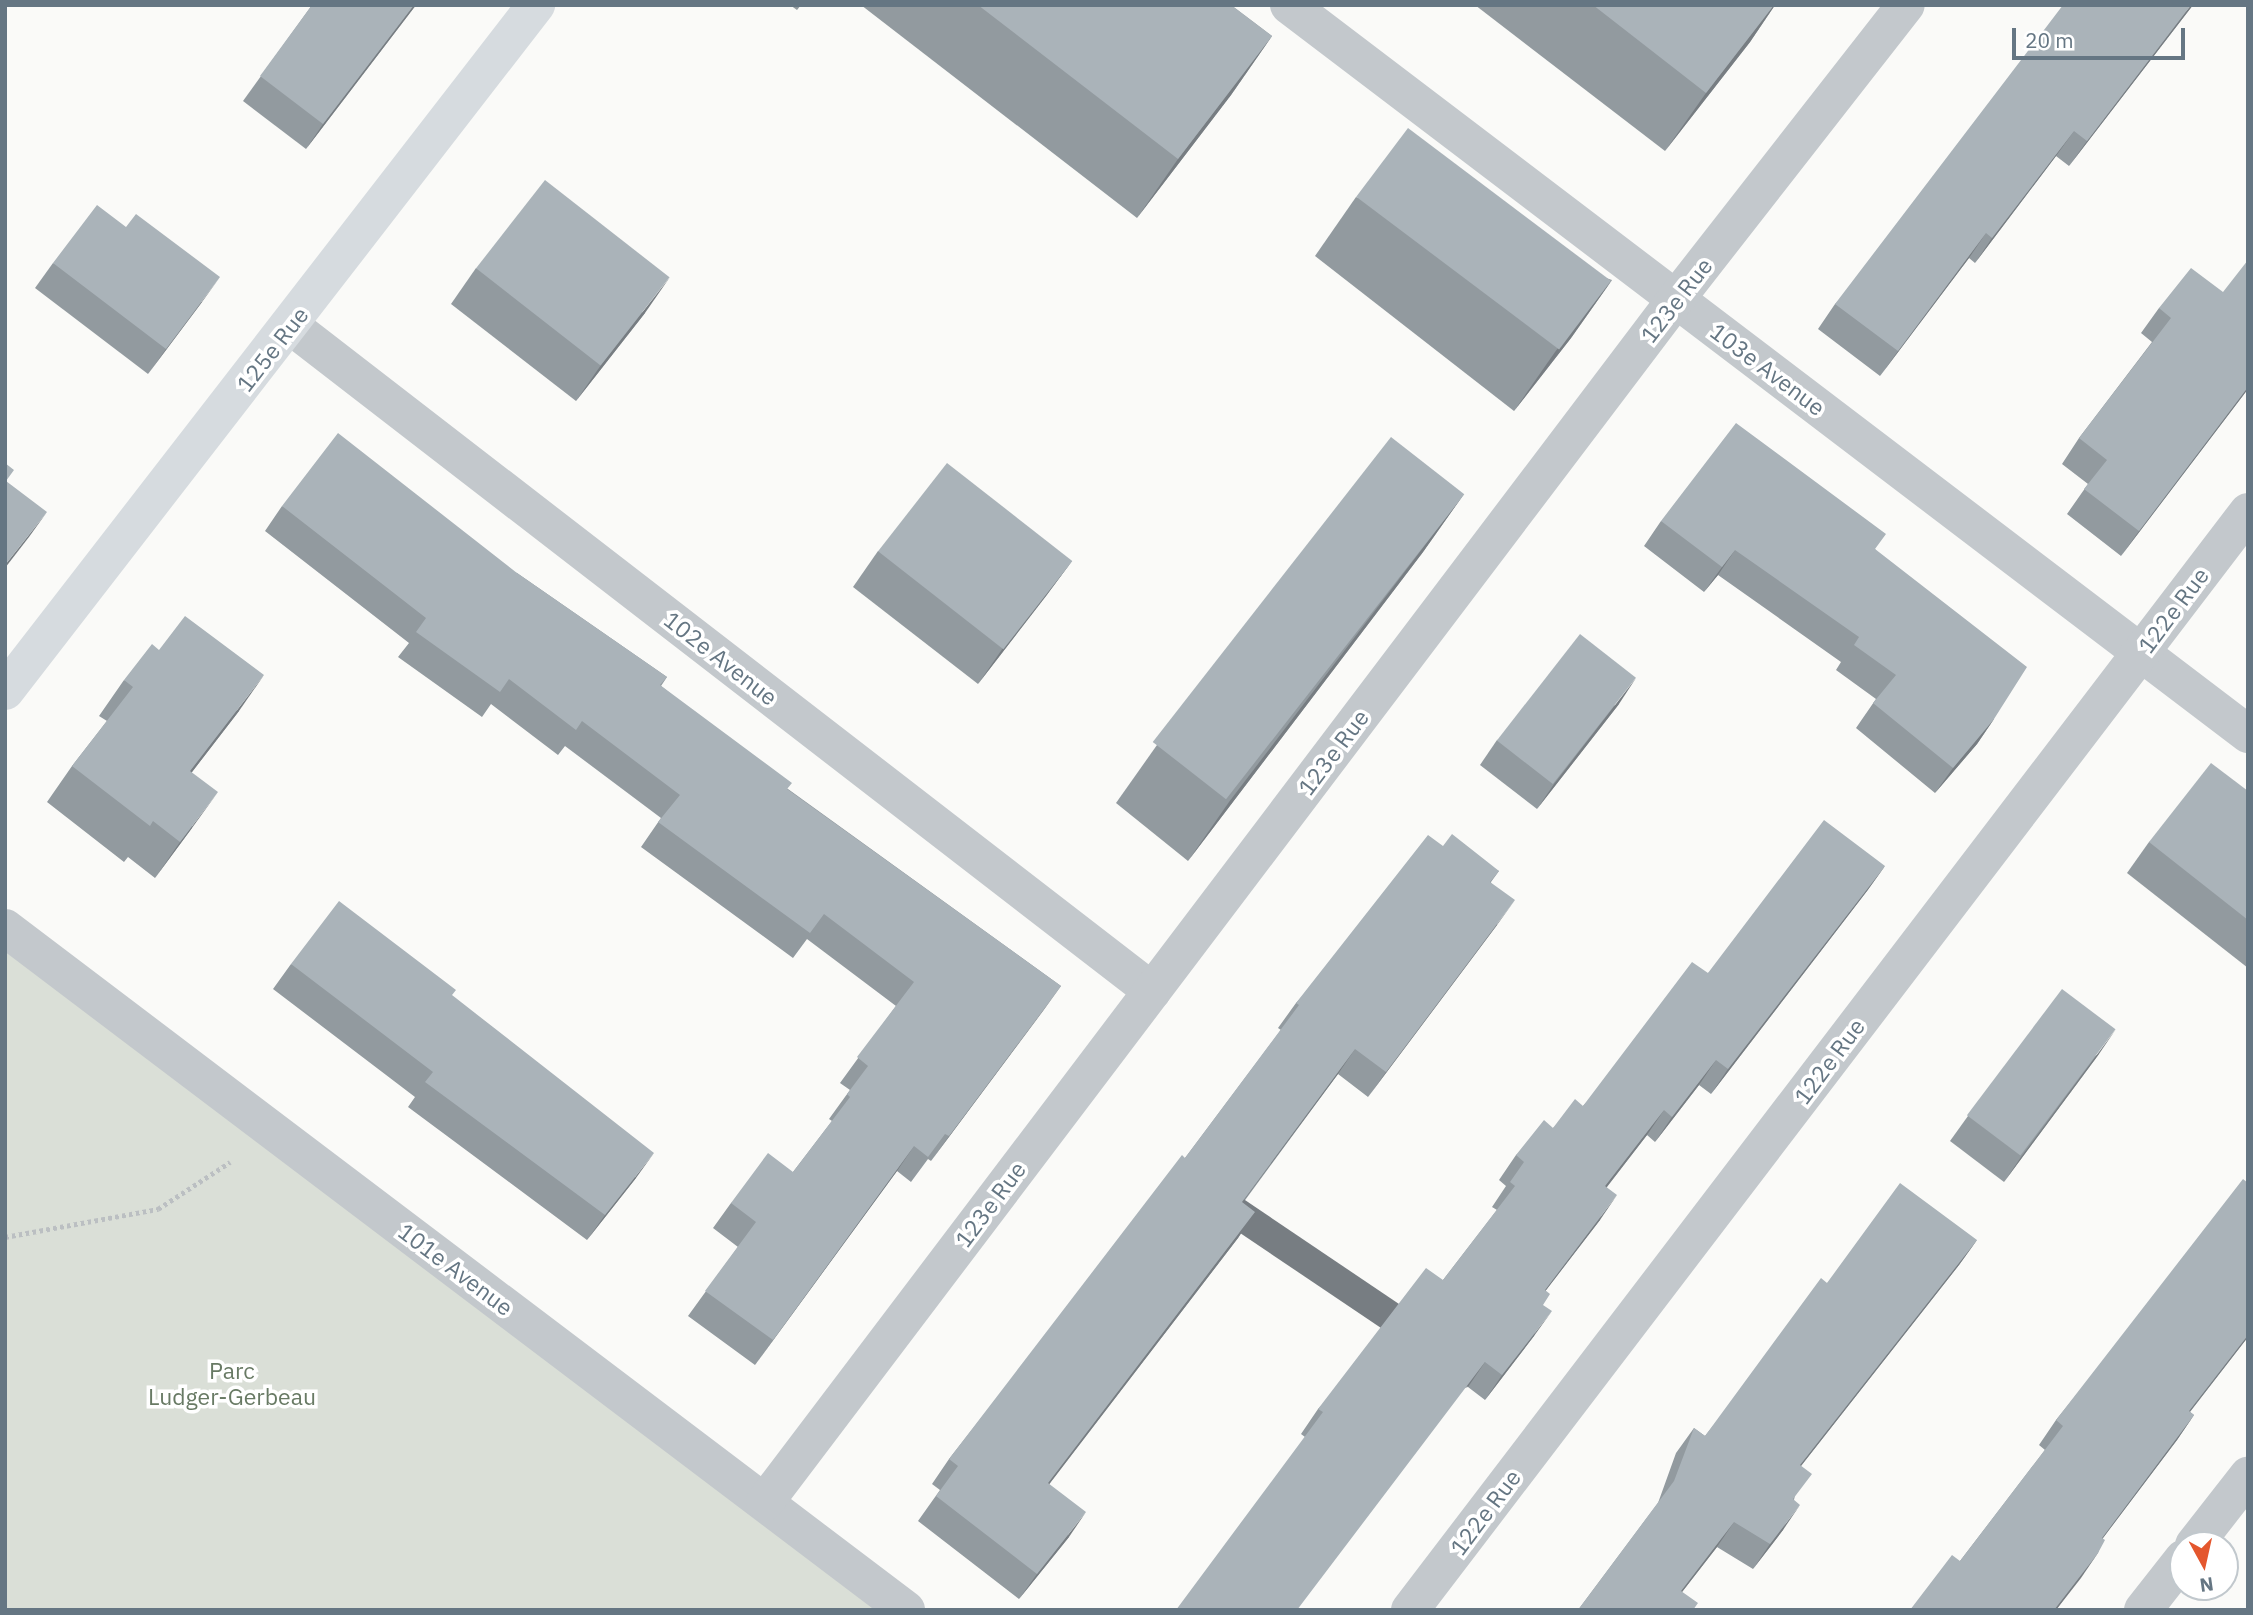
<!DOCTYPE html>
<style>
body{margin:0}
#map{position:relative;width:2253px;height:1615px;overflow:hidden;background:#fafaf8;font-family:"IBM Plex Sans",sans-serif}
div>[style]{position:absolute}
.green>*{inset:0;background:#dadfd7}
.path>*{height:4.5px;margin-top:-2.25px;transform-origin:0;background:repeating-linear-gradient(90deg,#bbbfc2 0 3.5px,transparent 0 7px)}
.street>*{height:38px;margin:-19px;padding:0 19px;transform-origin:19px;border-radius:19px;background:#c3c8cc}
.secondary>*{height:38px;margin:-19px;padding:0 19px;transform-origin:19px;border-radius:19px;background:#d6dbdf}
.wall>*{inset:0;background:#929a9f}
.shaded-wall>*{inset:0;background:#777d82;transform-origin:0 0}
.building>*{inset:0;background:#aab3b9;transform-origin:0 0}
span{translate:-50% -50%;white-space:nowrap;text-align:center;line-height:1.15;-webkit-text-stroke:7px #fff;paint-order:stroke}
.street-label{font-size:23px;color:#657683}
.park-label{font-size:23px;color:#687a64}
.frame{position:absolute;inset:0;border:7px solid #657683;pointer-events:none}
.north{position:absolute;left:2169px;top:1531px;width:70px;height:70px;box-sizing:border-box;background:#fff;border:2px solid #c1c8cd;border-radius:50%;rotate:172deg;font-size:19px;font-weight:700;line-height:28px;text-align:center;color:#657683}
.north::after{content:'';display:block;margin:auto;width:24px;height:32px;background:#e4572e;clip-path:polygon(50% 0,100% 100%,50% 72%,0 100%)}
.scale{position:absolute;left:2012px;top:28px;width:173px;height:32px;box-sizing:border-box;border:4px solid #657683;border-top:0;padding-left:9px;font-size:21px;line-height:24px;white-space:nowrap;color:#657683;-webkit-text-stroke:5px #fff;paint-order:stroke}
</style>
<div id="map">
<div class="green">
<div style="clip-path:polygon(5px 928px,906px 1610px,5px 1610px)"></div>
</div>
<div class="path">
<div style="left:5px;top:1237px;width:156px;rotate:-10.4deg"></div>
<div style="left:158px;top:1209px;width:86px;rotate:-33.1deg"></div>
</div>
<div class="street">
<div style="left:1289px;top:5px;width:1205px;rotate:37.24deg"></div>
<div style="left:291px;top:326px;width:1088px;rotate:37.68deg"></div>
<div style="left:5px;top:928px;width:1130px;rotate:37.12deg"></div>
<div style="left:765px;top:1502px;width:1509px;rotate:-52.86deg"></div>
<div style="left:1676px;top:299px;width:373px;rotate:-52deg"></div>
<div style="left:2194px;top:1545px;width:88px;rotate:-52deg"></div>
<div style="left:1410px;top:1610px;width:1381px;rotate:-52.65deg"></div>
<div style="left:2143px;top:1610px;width:65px;rotate:-51.9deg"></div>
</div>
<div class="secondary">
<div style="left:5px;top:691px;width:868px;rotate:-52.26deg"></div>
</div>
<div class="wall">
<div style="clip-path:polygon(312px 5px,416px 5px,306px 149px,243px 101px)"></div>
<div style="clip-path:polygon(790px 5px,801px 5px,797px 10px)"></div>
<div style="clip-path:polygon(861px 5px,1231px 5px,1272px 36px,1231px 95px,1137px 218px)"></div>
<div style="clip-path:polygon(1475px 5px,1775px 5px,1750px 42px,1665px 151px)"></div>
<div style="clip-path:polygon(2193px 5px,2069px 166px,2056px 156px,1975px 263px,1969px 258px,1880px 376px,1818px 329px,1835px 304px)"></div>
<div style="clip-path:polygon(1356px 197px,1612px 280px,1571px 338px,1514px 411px,1315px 256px)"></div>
<div style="clip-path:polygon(53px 263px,202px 302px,148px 374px,35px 288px)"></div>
<div style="clip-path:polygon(476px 268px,645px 313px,576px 401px,451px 304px)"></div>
<div style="clip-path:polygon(2223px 292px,2248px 389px,2121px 556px,2067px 514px,2088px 484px,2062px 464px,2079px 438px,2152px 342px,2141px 333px,2159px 308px)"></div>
<div style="clip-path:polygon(1464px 494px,1423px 552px,1188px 861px,1116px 803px,1157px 745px)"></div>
<div style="clip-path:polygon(282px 506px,517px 573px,667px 677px,661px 686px,788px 789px,1061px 986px,931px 1161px,928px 1159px,911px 1182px,897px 1171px,755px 1365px,688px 1316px,738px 1247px,713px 1228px,731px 1203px,793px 1172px,832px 1121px,829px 1119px,850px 1090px,840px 1083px,896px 1006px,807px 939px,793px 958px,641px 847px,661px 818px,565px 746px,558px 755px,491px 704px,482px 717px,398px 657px,409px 643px,265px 531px)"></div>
<div style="clip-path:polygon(1661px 521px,1875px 549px,1994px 719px,1977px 744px,1935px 793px,1856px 728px,1876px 699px,1836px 670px,1841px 662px,1718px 575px,1704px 592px,1644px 546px)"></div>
<div style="clip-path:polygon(878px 551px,1072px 561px,1046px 596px,978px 684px,853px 587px)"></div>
<div style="clip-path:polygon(124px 680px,239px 711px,192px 772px,192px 828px,155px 878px,128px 857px,124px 862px,47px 802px,72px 766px,107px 721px,99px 716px)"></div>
<div style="clip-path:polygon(1619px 704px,1537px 809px,1480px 765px,1497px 740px)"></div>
<div style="clip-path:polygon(2248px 791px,2248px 968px,2127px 873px,2149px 842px)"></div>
<div style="clip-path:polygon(1443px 846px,1499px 871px,1491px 882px,1497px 925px,1368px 1097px,1338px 1074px,1243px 1203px,1255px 1212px,1238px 1238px,1049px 1484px,1069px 1537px,1019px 1599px,918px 1521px,940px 1490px,932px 1484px,949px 1459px,1185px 1158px,1281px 1030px,1278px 1028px,1296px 1003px)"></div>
<div style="clip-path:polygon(1885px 866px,1867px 891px,1711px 1094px,1699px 1085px,1655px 1142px,1647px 1135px,1607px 1187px,1600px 1220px,1546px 1290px,1534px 1336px,1485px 1400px,1468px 1387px,1305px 1437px,1301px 1434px,1318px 1409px,1443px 1280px,1497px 1210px,1492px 1207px,1506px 1186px,1499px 1180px,1516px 1155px,1583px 1106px,1708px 973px)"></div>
<div style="clip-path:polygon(291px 964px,452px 996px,636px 1178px,587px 1240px,408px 1107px,415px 1097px,273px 989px)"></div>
<div style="clip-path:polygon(2099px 1054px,2004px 1182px,1950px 1141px,1968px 1116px)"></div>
<div style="clip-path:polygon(2248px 1183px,2248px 1337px,2190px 1412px,2194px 1415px,2177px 1440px,2103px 1538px,2098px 1553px,2056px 1610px,1910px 1610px,1960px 1561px,2045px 1450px,2039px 1445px,2056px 1420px)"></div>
<div style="clip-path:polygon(1977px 1240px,1959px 1265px,1801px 1466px,1794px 1500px,1783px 1530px,1753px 1569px,1717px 1547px,1682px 1592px,1578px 1610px,1658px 1503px,1676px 1453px,1694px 1428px,1705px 1436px,1827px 1283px)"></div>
</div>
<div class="shaded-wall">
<div style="clip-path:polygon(414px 5px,416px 5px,306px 149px,323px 124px)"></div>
<div style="clip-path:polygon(1774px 5px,1775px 5px,1750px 42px,1665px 151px,1706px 93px)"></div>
<div style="clip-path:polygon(2191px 5px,2193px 5px,2069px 166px,2087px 141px)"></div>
<div style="clip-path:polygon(1272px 36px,1231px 95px,1137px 218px,1178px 159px)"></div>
<div style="clip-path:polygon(2074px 131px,2056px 156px,1975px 263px,1992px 238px)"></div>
<div style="clip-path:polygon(1986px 233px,1969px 258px,1880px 376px,1898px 351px)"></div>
<div style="clip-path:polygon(220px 277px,202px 302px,148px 374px,166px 349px)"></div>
<div style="clip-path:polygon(670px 277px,645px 313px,576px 401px,601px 365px)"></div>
<div style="clip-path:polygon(1612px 280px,1571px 338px,1514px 411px,1555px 352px)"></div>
<div style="clip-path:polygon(2248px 387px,2248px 389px,2121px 556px,2139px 531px)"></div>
<div style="clip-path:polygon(1464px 494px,1423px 552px,1188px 861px,1229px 802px)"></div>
<div style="clip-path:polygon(47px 512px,29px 537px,5px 568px,5px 565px)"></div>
<div style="clip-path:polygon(1735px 550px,1718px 575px,1704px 592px,1722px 567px)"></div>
<div style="clip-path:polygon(1072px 561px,1046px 596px,978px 684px,1003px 648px)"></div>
<div style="clip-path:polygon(264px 675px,239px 711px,165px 807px,190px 771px)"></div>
<div style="clip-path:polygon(1636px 678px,1619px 704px,1537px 809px,1554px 784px)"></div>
<div style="clip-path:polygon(1994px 719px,1977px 744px,1935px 793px,1953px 768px)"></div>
<div style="clip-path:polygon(218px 792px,192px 828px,155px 878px,180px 842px)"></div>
<div style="clip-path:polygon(1885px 866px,1867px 891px,1711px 1094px,1728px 1069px)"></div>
<div style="clip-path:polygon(1515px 900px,1497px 925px,1368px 1097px,1386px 1072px)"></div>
<div style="clip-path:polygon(1061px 986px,1043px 1011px,931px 1161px,949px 1136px)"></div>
<div style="clip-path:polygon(2116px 1029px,2099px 1054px,2004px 1182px,2021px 1157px)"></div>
<div style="clip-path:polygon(1355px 1049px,1338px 1074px,1224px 1227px,1242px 1202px)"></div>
<div style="clip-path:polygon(1716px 1060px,1699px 1085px,1655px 1142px,1672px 1117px)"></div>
<div style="clip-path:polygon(1664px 1110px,1647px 1135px,1588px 1211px,1605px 1186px)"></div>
<div style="clip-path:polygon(914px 1146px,897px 1171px,755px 1365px,773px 1340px)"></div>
<div style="clip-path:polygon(654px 1153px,636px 1178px,587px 1240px,605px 1215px)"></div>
<div style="clip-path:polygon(1617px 1195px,1600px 1220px,1527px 1315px,1545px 1290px)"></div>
<div style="clip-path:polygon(1255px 1212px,1238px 1238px,1031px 1508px,1048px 1483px)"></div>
<div style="clip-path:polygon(1977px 1240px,1959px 1265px,1782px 1490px,1800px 1465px)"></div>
<div style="clip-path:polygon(1552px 1311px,1534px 1336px,1485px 1400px,1502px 1375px)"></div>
<div style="clip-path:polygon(2248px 1335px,2248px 1337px,2171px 1436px,2189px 1411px)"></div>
<div style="left:1485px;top:1362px;width:30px;height:311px;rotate:124deg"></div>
<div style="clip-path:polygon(2194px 1415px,2177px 1440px,2084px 1563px,2102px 1538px)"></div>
<div style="clip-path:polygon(1800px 1505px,1783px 1530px,1753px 1569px,1770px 1544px)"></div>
<div style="clip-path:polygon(1086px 1512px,1069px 1537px,1019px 1599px,1037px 1574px)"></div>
<div style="clip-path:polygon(1734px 1522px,1717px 1547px,1668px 1610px,1681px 1591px)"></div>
<div style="clip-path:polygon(2098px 1553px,2081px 1578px,2056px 1610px,2054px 1610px)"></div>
</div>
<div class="building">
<div style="clip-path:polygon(312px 5px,414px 5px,323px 124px,260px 76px)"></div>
<div style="clip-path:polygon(978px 5px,1231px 5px,1272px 36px,1178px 159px)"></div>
<div style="clip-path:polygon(1593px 5px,1774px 5px,1706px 93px)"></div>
<div style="clip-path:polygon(2063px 5px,2191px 5px,2087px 141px,2074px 131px,1992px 238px,1986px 233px,1898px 351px,1835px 304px)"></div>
<div style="left:1408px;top:128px;width:254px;height:86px;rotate:37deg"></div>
<div style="left:545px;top:180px;width:158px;height:112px;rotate:38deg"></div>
<div style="clip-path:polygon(97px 205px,126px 227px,136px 214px,220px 277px,166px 349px,53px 263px)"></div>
<div style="clip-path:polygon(2248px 260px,2248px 387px,2139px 531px,2084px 489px,2107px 460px,2079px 438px,2171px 318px,2159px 308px,2191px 268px,2223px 292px)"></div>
<div style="clip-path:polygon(1736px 423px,1886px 534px,1875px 549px,2027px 667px,1994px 719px,1953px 768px,1873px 703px,1896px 675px,1854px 645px,1859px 637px,1735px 550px,1722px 567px,1661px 521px)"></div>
<div style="clip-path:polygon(338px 433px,517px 573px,667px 677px,660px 685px,792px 783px,787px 789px,1061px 986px,949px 1136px,945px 1134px,928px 1157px,914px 1146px,773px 1340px,705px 1291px,756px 1222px,731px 1203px,768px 1153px,793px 1172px,850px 1097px,847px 1094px,868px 1066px,857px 1057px,914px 982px,824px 914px,810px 933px,658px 822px,680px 795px,582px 721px,576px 730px,509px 679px,500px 692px,416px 632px,426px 618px,282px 506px)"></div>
<div style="left:1391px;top:437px;width:93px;height:387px;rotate:38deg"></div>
<div style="clip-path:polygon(5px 463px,14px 470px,6px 481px,47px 512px,5px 565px)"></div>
<div style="left:947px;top:463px;width:159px;height:112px;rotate:38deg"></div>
<div style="clip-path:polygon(185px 616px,264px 675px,190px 771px,218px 792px,180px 842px,153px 821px,150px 826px,72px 766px,133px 687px,124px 680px,152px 644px,159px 650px)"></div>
<div style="left:1580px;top:634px;width:71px;height:135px;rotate:38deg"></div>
<div style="clip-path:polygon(2211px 763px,2248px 791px,2248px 920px,2149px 842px)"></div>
<div style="clip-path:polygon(1824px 820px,1885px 866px,1728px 1069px,1716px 1060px,1672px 1117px,1664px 1110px,1605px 1186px,1617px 1195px,1545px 1290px,1550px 1294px,1543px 1305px,1552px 1311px,1502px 1375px,1485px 1362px,1297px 1610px,1176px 1610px,1323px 1412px,1318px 1409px,1426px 1268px,1443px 1280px,1515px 1186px,1510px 1182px,1524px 1162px,1516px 1155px,1544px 1120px,1553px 1128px,1575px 1099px,1583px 1106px,1692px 962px,1708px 973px)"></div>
<div style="clip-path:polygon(1452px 834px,1499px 871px,1490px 882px,1515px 900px,1386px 1072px,1355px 1049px,1242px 1202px,1255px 1212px,1048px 1483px,1086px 1512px,1037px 1574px,936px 1496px,958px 1466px,949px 1459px,1182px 1155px,1185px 1158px,1299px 1005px,1296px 1003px,1428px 835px,1443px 846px)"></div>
<div style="clip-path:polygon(339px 901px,456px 990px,452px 995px,654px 1153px,605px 1215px,425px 1082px,433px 1072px,291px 964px)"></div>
<div style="left:2062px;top:989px;width:67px;height:158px;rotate:37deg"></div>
<div style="clip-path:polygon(2243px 1179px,2248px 1183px,2248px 1335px,2189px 1411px,2194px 1415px,2102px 1538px,2105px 1540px,2098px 1553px,2054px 1610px,1910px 1610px,1952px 1555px,1960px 1561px,2063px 1426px,2056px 1420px)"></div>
<div style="clip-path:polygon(1900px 1183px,1977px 1240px,1800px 1465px,1812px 1474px,1793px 1499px,1800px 1505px,1770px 1544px,1734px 1522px,1681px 1591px,1698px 1603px,1693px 1610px,1578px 1610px,1674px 1481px,1694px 1428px,1705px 1436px,1821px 1278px,1827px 1283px)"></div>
</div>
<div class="street-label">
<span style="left:1676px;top:300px;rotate:-52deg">123e Rue</span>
<span style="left:272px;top:349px;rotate:-52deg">125e Rue</span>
<span style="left:1768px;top:369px;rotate:37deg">103e Avenue</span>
<span style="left:2173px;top:610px;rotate:-53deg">122e Rue</span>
<span style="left:721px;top:658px;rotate:38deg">102e Avenue</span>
<span style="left:1333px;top:752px;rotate:-53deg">123e Rue</span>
<span style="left:1829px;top:1061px;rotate:-53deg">122e Rue</span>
<span style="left:990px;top:1204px;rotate:-53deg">123e Rue</span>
<span style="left:456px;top:1269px;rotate:37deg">101e Avenue</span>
<span style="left:1485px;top:1512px;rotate:-53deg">122e Rue</span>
</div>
<div class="park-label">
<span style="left:232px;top:1383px">Parc<br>Ludger-Gerbeau</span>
</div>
<div class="frame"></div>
<div class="north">N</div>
<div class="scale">20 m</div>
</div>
